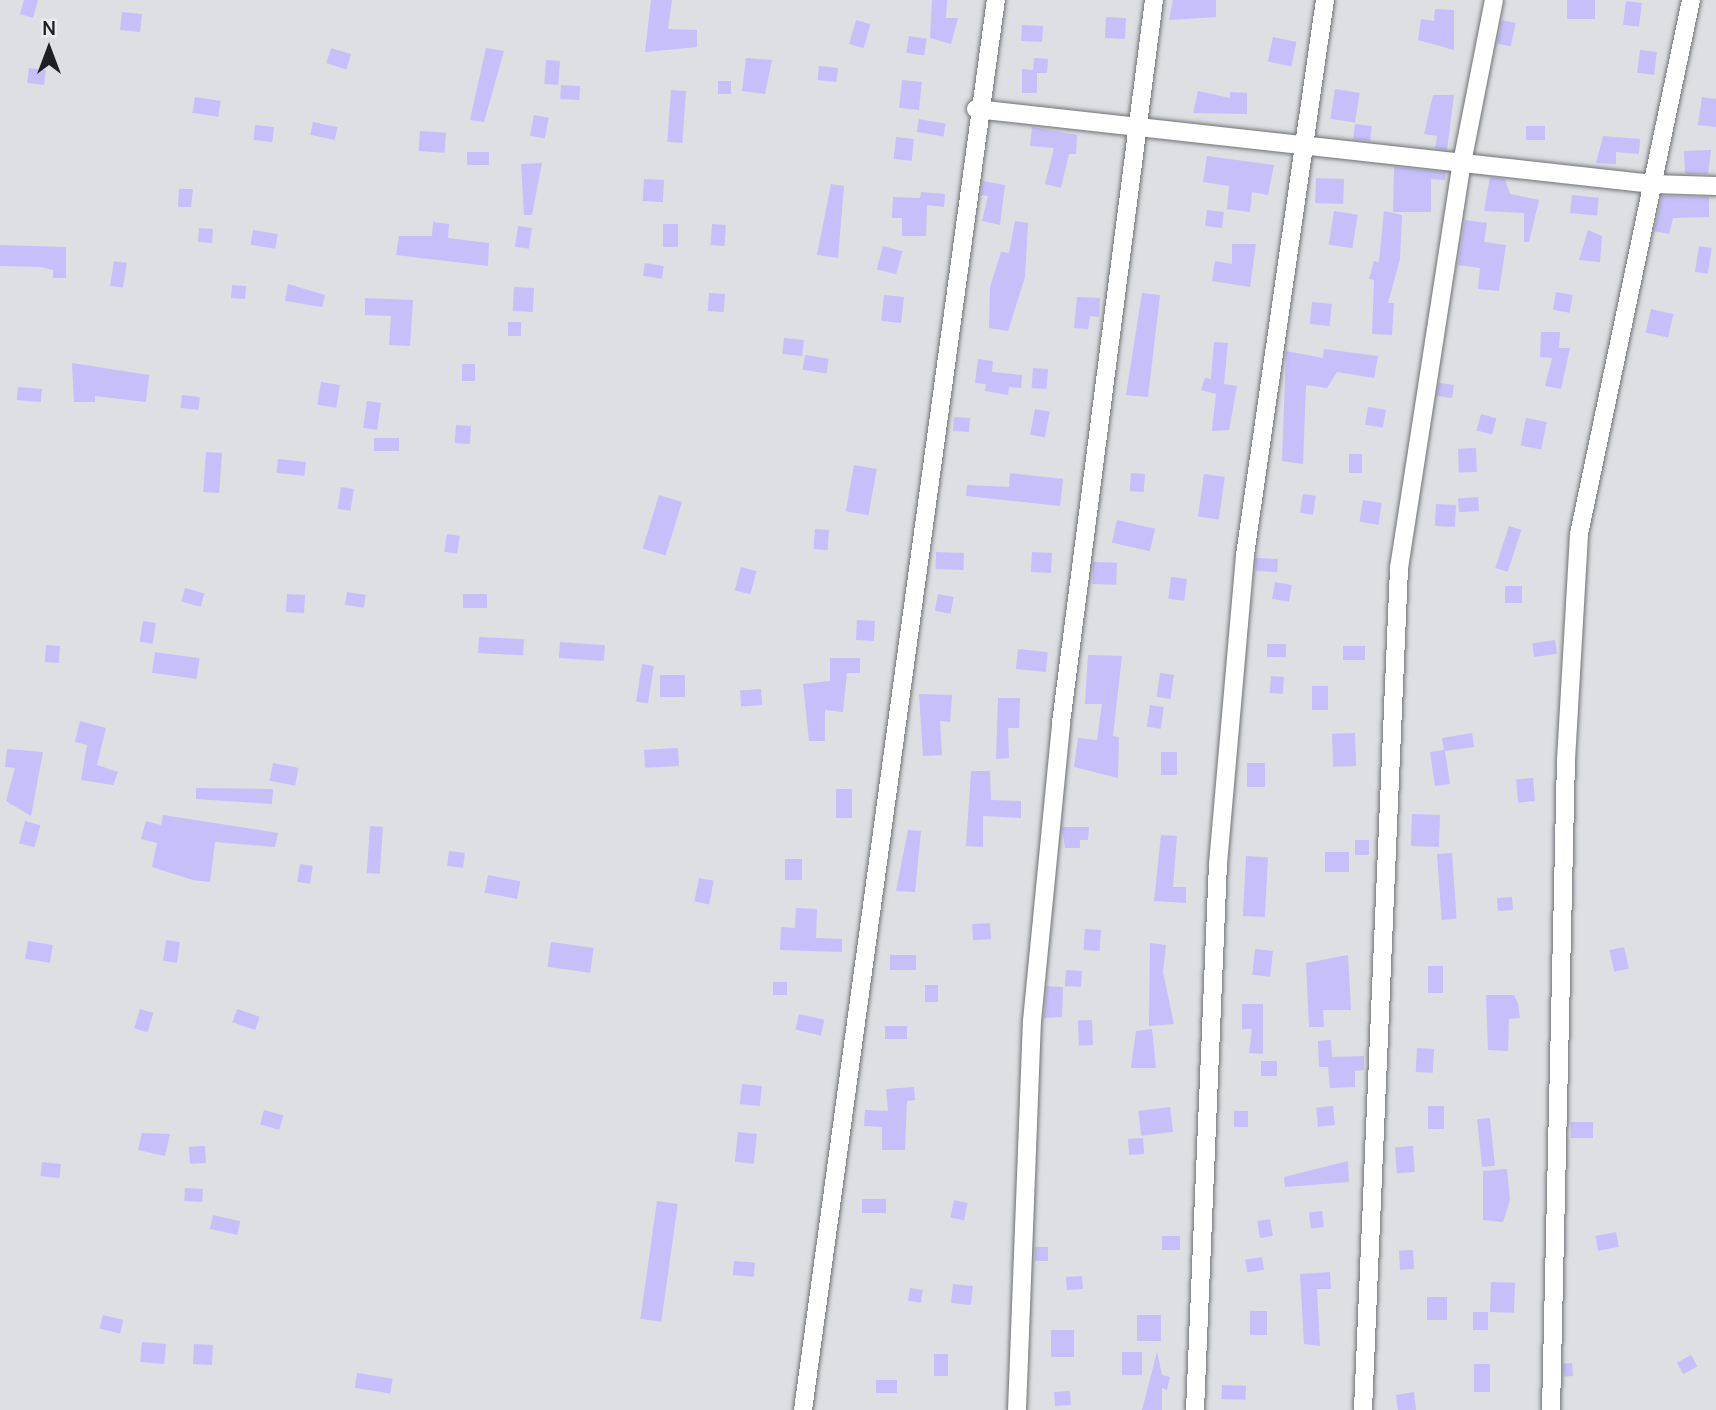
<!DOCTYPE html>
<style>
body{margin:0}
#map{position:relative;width:1716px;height:1410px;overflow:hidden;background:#dddfe2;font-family:Manrope,sans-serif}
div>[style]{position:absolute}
.building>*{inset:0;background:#c6bffa;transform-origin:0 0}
.roads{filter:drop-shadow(0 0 2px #6f7174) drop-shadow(0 0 2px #6f7174)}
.street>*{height:18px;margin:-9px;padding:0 9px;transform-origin:9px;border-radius:9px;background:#fff}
span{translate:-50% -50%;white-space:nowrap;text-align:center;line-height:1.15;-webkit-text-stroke:6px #eaecf0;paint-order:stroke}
.north{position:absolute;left:14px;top:14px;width:70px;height:70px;-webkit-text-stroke:5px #eaecf0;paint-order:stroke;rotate:0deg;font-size:19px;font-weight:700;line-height:28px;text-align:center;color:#1e1f20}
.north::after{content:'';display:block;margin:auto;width:24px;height:32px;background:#1e1f20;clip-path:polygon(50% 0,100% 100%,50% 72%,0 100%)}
</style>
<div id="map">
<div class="building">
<div style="clip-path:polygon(24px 0,38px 0,33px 18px,20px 14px)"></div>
<div style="clip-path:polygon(651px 0,672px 0,668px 29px,697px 30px,697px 47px,645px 52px)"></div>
<div style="clip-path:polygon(932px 0,947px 0,946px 18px,958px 18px,951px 44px,930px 38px)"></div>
<div style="clip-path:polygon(1173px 0,1216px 0,1216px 17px,1169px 20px)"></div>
<div style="left:1567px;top:0;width:28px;height:19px"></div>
<div style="left:1626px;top:1px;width:16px;height:24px;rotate:7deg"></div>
<div style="clip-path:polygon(1435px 9px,1454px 10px,1454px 50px,1418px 40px,1421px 19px,1434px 21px)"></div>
<div style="left:122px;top:12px;width:20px;height:18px;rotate:6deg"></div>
<div style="left:1106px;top:17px;width:20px;height:21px;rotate:3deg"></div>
<div style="left:856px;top:20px;width:15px;height:25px;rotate:16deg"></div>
<div style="left:1502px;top:20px;width:14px;height:24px;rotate:12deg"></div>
<div style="left:1022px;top:25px;width:21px;height:16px;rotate:3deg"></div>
<div style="left:909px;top:36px;width:18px;height:17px;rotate:9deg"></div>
<div style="left:1273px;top:37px;width:24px;height:25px;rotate:12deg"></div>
<div style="left:331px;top:48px;width:21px;height:16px;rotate:17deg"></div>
<div style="clip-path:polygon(486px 48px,504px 51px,484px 122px,470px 120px)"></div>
<div style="left:1640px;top:50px;width:17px;height:23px;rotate:7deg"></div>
<div style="clip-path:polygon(746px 58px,772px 60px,765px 94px,742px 91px)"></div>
<div style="clip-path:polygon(1034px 58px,1048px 59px,1047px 73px,1037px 73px,1037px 93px,1022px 93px,1022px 69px,1033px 70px)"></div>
<div style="left:546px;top:60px;width:14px;height:24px;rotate:4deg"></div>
<div style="left:819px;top:66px;width:19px;height:14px;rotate:6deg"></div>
<div style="left:29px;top:68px;width:17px;height:15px;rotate:7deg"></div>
<div style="left:902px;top:80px;width:20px;height:28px;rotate:6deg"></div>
<div style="left:718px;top:81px;width:13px;height:13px"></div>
<div style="left:561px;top:85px;width:19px;height:14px;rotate:3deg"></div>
<div style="left:1335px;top:89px;width:25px;height:30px;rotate:9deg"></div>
<div style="left:671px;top:90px;width:15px;height:52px;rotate:4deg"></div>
<div style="clip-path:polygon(1198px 91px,1230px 98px,1230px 92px,1247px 93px,1247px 114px,1193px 113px)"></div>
<div style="clip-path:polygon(1433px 95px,1454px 95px,1447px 150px,1435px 148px,1437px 136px,1424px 134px)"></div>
<div style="left:195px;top:97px;width:26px;height:16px;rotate:9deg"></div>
<div style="clip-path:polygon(1702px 97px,1716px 99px,1716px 127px,1698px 125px)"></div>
<div style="left:534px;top:115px;width:15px;height:21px;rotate:11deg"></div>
<div style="left:919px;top:119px;width:27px;height:13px;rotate:10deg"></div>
<div style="left:313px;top:122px;width:25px;height:13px;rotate:12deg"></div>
<div style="left:1355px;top:124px;width:17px;height:15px;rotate:7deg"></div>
<div style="left:255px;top:125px;width:19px;height:15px;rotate:6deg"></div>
<div style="left:1526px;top:126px;width:19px;height:14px"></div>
<div style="clip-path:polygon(1032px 127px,1077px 135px,1076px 154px,1069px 154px,1061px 188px,1045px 184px,1054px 148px,1030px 146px)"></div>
<div style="left:420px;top:131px;width:26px;height:20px;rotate:4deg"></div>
<div style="clip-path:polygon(1603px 136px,1640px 139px,1639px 154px,1616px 152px,1616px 164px,1596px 163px)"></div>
<div style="left:896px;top:137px;width:18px;height:22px;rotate:6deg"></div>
<div style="clip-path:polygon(1711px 150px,1708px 174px,1685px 174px,1684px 151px)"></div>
<div style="left:467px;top:152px;width:22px;height:13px"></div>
<div style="clip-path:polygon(1207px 156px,1274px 165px,1268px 195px,1252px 192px,1250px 212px,1227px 209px,1229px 186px,1203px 182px)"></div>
<div style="clip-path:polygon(542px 163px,532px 215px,524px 215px,521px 164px)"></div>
<div style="clip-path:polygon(1394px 167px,1446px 172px,1445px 180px,1431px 179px,1431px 212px,1393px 212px)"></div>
<div style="clip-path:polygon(1490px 177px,1505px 179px,1510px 194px,1539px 200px,1529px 242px,1524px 242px,1524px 213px,1484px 211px)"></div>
<div style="left:1316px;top:178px;width:28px;height:25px;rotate:2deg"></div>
<div style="left:644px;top:179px;width:20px;height:22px;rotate:3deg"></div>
<div style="clip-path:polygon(983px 181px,1005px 185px,1000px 225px,982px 221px,988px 196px,981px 195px)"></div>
<div style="clip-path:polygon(831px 184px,844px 186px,838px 258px,817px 255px)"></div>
<div style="clip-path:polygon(179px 189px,193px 189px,191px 207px,178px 207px)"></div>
<div style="clip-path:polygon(921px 192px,945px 194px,944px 207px,927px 205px,926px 236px,902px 236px,902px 218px,892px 218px,893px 197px,920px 198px)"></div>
<div style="left:1572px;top:195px;width:27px;height:18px;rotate:6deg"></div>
<div style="clip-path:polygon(1662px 196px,1709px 197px,1709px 217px,1673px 218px,1669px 234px,1654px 231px)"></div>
<div style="left:1207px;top:210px;width:17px;height:16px;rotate:7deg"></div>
<div style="left:1334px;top:211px;width:24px;height:34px;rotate:9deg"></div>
<div style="clip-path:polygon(1384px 211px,1402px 215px,1400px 259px,1388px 303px,1394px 303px,1392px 335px,1372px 334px,1374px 280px,1369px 279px,1374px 261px,1379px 262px)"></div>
<div style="clip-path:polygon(1465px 220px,1487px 223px,1484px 242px,1506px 245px,1499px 291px,1478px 289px,1480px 268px,1458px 265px)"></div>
<div style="clip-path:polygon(1015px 221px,1028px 223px,1025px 277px,1008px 331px,989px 328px,990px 287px,1001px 252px,1009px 253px)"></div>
<div style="clip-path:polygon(433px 222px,449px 224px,448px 238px,489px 243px,488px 266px,396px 255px,399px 236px,432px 236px)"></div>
<div style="left:663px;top:224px;width:15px;height:23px"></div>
<div style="left:712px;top:224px;width:14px;height:21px;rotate:4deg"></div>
<div style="left:518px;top:226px;width:14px;height:21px;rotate:8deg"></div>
<div style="left:199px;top:228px;width:14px;height:14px;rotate:4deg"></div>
<div style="left:253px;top:230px;width:25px;height:15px;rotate:9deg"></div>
<div style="clip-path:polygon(1588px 230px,1602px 236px,1600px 262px,1579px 260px)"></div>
<div style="clip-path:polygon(1232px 244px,1256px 244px,1250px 287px,1212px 281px,1215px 261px,1232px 264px)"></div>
<div style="clip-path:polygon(0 245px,66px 247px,66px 278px,53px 278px,53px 270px,41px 267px,0 266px)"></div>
<div style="left:883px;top:246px;width:20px;height:24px;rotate:15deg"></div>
<div style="left:1699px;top:246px;width:13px;height:26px;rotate:9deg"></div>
<div style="left:114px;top:261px;width:13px;height:25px;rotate:9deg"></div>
<div style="left:645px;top:263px;width:19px;height:13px;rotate:9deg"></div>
<div style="clip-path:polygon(288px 284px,325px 295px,322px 307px,285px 301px)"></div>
<div style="left:232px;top:285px;width:14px;height:13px;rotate:4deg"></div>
<div style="left:514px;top:287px;width:20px;height:24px;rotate:3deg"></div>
<div style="left:1556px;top:292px;width:17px;height:18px;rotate:10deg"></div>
<div style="left:709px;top:293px;width:16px;height:18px;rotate:4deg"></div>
<div style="clip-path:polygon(1142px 293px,1160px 295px,1148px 397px,1126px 395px)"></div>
<div style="left:884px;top:295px;width:20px;height:26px;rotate:6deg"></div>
<div style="clip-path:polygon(1077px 297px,1100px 298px,1099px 317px,1090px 316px,1088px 329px,1074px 328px)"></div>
<div style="clip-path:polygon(365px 298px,413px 300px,410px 346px,389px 345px,391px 316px,365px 315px)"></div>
<div style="left:1312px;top:302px;width:20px;height:22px;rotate:6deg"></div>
<div style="left:1651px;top:309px;width:23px;height:24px;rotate:13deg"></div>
<div style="left:521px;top:322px;width:14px;height:13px;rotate:90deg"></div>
<div style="clip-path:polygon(1541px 332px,1560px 332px,1559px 348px,1570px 348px,1561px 389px,1545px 386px,1552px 358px,1540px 357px)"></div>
<div style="left:784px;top:338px;width:20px;height:16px;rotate:6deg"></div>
<div style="clip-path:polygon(1214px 342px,1228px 343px,1224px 384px,1237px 386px,1229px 430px,1212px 431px,1216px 394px,1201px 390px,1205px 378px,1211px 379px)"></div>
<div style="clip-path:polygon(1324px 349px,1378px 356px,1374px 378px,1337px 372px,1327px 388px,1306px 385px,1303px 464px,1282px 461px,1286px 351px,1323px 358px)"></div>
<div style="left:805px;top:355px;width:24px;height:15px;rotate:9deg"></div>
<div style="clip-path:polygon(978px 359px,993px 361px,992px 372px,1022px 375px,1021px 388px,1009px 387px,1008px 395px,985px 391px,986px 384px,975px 383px)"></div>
<div style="clip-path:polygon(72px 363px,149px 375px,146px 402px,95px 396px,95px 402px,74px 402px)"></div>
<div style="left:462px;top:364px;width:13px;height:17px"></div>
<div style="left:1033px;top:368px;width:15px;height:20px;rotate:4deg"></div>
<div style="left:321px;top:382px;width:19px;height:23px;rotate:9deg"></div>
<div style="left:1439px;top:383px;width:15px;height:13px;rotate:8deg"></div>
<div style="left:18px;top:387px;width:24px;height:13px;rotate:5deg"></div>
<div style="left:182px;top:395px;width:18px;height:13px;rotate:6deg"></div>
<div style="left:367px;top:401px;width:14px;height:27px;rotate:8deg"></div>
<div style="left:1368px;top:407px;width:18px;height:18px;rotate:9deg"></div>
<div style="left:1035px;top:409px;width:15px;height:26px;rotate:11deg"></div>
<div style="left:1481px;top:414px;width:16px;height:17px;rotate:15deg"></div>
<div style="left:954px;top:417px;width:16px;height:14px;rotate:4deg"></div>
<div style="left:1526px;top:418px;width:21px;height:28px;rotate:11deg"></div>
<div style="left:456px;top:425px;width:15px;height:18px;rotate:4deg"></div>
<div style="left:374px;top:438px;width:25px;height:13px"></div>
<div style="left:1476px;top:448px;width:24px;height:18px;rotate:88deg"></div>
<div style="left:206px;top:452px;width:16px;height:40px;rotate:4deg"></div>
<div style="left:1349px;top:454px;width:13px;height:19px"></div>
<div style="left:278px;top:459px;width:28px;height:14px;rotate:6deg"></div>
<div style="left:854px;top:465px;width:23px;height:47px;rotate:10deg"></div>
<div style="clip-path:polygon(1010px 473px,1063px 479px,1060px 506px,966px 496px,967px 485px,1009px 487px)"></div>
<div style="left:1131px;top:473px;width:14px;height:18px;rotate:4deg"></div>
<div style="left:1204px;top:474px;width:21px;height:43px;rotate:8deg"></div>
<div style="left:341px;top:487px;width:13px;height:22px;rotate:9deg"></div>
<div style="left:1303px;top:494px;width:13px;height:19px;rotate:9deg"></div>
<div style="left:659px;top:495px;width:24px;height:56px;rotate:17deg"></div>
<div style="left:1478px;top:497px;width:14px;height:20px;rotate:86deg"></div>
<div style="left:1363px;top:500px;width:19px;height:22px;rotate:9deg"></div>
<div style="left:1436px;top:504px;width:20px;height:22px;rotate:3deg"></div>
<div style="left:1117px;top:520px;width:39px;height:23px;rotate:13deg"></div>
<div style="left:1509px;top:526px;width:13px;height:44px;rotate:18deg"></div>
<div style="left:815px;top:529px;width:14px;height:20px;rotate:4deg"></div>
<div style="left:447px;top:534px;width:13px;height:18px;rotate:9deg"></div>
<div style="left:936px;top:552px;width:28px;height:17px;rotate:2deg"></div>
<div style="left:1032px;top:552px;width:20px;height:20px;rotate:3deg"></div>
<div style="left:1256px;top:558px;width:22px;height:13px;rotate:3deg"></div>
<div style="left:1093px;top:562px;width:24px;height:22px;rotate:2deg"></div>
<div style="left:741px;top:567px;width:16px;height:24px;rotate:15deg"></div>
<div style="left:1171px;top:577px;width:16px;height:22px;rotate:7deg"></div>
<div style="left:1275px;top:582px;width:17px;height:17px;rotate:10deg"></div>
<div style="left:1505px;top:586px;width:17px;height:17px"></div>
<div style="left:185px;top:588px;width:20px;height:14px;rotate:15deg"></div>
<div style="left:347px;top:592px;width:19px;height:13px;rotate:9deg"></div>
<div style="left:287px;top:594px;width:18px;height:18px;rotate:3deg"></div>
<div style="left:463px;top:594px;width:24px;height:14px"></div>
<div style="left:938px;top:594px;width:16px;height:17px;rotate:11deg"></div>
<div style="left:857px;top:620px;width:18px;height:20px;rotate:3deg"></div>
<div style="left:143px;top:621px;width:13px;height:21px;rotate:9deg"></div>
<div style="left:479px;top:637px;width:45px;height:16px;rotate:3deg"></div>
<div style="left:1555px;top:640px;width:14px;height:23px;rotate:82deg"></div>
<div style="left:560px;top:642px;width:45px;height:16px;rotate:4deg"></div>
<div style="left:1267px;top:644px;width:19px;height:13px"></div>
<div style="left:46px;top:645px;width:14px;height:17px;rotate:4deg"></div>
<div style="left:1343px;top:646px;width:22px;height:14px"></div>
<div style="left:1018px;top:649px;width:30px;height:20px;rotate:6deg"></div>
<div style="left:155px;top:652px;width:45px;height:21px;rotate:8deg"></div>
<div style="clip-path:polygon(1088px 655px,1122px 656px,1113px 736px,1119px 737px,1118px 778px,1074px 767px,1078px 738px,1097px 740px,1102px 704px,1085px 704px)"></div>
<div style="clip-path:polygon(830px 658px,860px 658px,860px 673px,847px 673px,843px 712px,825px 710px,825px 741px,809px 741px,803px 684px,830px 681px)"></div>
<div style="left:642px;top:664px;width:12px;height:38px;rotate:9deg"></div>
<div style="left:1160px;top:673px;width:14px;height:24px;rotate:8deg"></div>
<div style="left:660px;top:675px;width:25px;height:22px"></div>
<div style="left:1271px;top:676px;width:13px;height:17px;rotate:4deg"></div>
<div style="left:1312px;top:686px;width:16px;height:24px"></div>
<div style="left:761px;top:689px;width:16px;height:21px;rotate:86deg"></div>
<div style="clip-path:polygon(919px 694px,952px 695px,950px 722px,940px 721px,942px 755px,923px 756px)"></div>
<div style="clip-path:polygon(998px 698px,1020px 698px,1019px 728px,1008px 728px,1009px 758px,996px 759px)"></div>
<div style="left:1150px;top:705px;width:14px;height:22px;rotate:8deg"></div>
<div style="clip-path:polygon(80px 721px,106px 728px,97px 765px,118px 772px,113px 785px,81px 780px,87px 745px,75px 742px)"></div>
<div style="left:1355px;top:733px;width:33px;height:23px;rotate:88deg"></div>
<div style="clip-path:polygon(1472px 733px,1474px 747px,1445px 751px,1450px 784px,1435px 786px,1430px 752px,1444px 750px,1442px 738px)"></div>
<div style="left:678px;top:748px;width:18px;height:34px;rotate:87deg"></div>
<div style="clip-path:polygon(7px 749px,43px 752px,31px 816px,6px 801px,15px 768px,5px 767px)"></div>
<div style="left:1161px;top:752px;width:16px;height:23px"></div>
<div style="left:273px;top:763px;width:26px;height:18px;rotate:11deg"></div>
<div style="left:1247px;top:763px;width:18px;height:24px"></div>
<div style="clip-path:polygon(971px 771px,990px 771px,991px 800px,1021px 801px,1021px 818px,983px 816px,983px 847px,966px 846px)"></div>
<div style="left:1533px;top:778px;width:23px;height:17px;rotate:85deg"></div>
<div style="clip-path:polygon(196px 788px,273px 789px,272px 804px,196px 799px)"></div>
<div style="left:836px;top:789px;width:16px;height:29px"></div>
<div style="left:1412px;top:814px;width:28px;height:32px;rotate:2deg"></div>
<div style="clip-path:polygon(163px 815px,278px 833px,275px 847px,215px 842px,210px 882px,193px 880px,152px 867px,157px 843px,141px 839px,146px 821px,161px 825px)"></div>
<div style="left:25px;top:821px;width:16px;height:23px;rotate:15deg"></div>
<div style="left:370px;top:826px;width:13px;height:47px;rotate:4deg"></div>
<div style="clip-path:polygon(1062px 827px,1089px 827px,1088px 840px,1080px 840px,1080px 848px,1065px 848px)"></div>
<div style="clip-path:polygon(908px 830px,921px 831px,915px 892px,896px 891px)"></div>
<div style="clip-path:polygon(1161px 835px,1177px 836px,1173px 887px,1186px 887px,1186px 903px,1154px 901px)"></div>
<div style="left:1369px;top:840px;width:15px;height:14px;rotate:90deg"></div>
<div style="left:449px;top:851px;width:16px;height:15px;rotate:7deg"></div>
<div style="left:1325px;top:852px;width:24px;height:20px"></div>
<div style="left:1452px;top:853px;width:66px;height:15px;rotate:86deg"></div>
<div style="left:1246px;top:856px;width:22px;height:60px;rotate:3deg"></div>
<div style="left:785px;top:859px;width:17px;height:21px"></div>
<div style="left:300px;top:864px;width:13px;height:18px;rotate:9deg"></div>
<div style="left:488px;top:875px;width:33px;height:18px;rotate:11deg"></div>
<div style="left:699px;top:878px;width:15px;height:24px;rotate:11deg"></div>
<div style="left:1512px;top:897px;width:13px;height:15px;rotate:86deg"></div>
<div style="clip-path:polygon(796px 908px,817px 909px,816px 938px,842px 939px,842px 952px,780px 950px,781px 927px,795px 928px)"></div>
<div style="left:990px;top:923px;width:16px;height:18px;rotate:86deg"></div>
<div style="left:1085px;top:929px;width:16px;height:21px;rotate:4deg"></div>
<div style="left:166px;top:940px;width:14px;height:21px;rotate:8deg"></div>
<div style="left:28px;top:941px;width:25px;height:18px;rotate:9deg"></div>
<div style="left:551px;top:942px;width:43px;height:25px;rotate:8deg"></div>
<div style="clip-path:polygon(1150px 943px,1166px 945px,1163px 972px,1174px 1024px,1149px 1026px)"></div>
<div style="left:1624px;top:947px;width:22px;height:15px;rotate:77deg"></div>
<div style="left:1255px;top:949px;width:18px;height:26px;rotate:6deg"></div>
<div style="left:890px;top:955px;width:26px;height:15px"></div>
<div style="clip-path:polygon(1348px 955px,1351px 1010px,1323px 1010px,1324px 1027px,1309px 1027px,1306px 963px)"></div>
<div style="left:1443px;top:966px;width:27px;height:15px;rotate:90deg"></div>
<div style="left:1066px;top:970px;width:16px;height:16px;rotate:4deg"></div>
<div style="left:773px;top:982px;width:14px;height:13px"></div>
<div style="left:925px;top:985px;width:13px;height:17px"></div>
<div style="clip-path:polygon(1047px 986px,1063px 987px,1062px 1017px,1044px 1018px)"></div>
<div style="clip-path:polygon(1486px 995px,1514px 995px,1518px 1003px,1520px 1018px,1509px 1019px,1508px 1051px,1488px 1050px)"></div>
<div style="clip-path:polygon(1242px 1004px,1263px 1004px,1263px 1054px,1249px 1053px,1252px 1029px,1242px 1029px)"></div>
<div style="left:140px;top:1009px;width:14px;height:20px;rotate:17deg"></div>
<div style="left:237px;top:1009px;width:24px;height:14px;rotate:19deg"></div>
<div style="left:799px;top:1014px;width:26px;height:16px;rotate:13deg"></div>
<div style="left:1092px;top:1020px;width:25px;height:14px;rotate:88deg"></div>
<div style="left:885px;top:1026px;width:22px;height:13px"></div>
<div style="clip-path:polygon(1152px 1029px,1156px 1068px,1131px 1068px,1136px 1031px)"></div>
<div style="clip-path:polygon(1331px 1040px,1332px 1057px,1364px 1056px,1364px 1070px,1355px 1071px,1355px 1087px,1330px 1088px,1328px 1067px,1319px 1067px,1318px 1041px)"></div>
<div style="left:1417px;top:1048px;width:17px;height:24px;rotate:3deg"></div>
<div style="left:1277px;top:1061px;width:15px;height:16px;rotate:90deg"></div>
<div style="left:742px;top:1084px;width:20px;height:20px;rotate:6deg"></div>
<div style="clip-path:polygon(914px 1087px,915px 1100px,907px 1101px,905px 1150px,882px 1150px,882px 1127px,864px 1126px,865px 1110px,888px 1111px,886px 1089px)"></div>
<div style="left:1333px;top:1106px;width:19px;height:17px;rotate:84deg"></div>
<div style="left:1428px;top:1106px;width:16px;height:23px"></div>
<div style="left:1170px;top:1107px;width:25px;height:32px;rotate:83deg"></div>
<div style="left:264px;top:1110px;width:20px;height:15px;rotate:15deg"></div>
<div style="left:1234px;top:1111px;width:14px;height:16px"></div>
<div style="left:1490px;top:1118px;width:48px;height:13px;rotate:84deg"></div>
<div style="left:1571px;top:1122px;width:22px;height:16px"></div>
<div style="left:738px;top:1132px;width:19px;height:30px;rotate:6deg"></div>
<div style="clip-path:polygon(142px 1133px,170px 1134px,165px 1156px,138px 1150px)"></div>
<div style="left:1143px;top:1138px;width:16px;height:15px;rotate:86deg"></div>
<div style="left:205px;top:1146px;width:17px;height:16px;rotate:87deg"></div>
<div style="left:1413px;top:1146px;width:26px;height:18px;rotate:86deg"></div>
<div style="clip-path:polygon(1348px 1161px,1349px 1182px,1285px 1187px,1284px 1177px)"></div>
<div style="left:42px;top:1162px;width:19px;height:14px;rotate:6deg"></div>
<div style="clip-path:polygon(1507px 1169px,1510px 1200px,1503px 1222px,1483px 1220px,1483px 1171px)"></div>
<div style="left:185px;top:1188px;width:18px;height:13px;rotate:3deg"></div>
<div style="left:886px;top:1199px;width:14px;height:24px;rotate:90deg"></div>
<div style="left:954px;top:1200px;width:14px;height:18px;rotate:12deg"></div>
<div style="left:657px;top:1201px;width:21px;height:119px;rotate:8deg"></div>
<div style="left:1322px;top:1211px;width:16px;height:13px;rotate:83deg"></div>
<div style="left:213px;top:1215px;width:28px;height:14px;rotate:13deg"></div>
<div style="left:1270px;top:1219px;width:17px;height:13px;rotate:80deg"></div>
<div style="left:1616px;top:1232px;width:15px;height:21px;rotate:79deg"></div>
<div style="left:1162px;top:1236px;width:18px;height:14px"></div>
<div style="left:1035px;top:1247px;width:13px;height:14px"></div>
<div style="left:1413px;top:1250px;width:19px;height:14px;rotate:87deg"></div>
<div style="left:1262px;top:1257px;width:13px;height:17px;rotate:81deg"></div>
<div style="left:734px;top:1261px;width:21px;height:14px;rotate:5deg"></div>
<div style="clip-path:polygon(1330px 1272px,1331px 1289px,1317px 1289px,1320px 1346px,1304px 1344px,1300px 1274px)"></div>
<div style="left:1082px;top:1276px;width:13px;height:16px;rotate:86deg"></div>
<div style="left:1491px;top:1282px;width:24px;height:30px;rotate:2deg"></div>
<div style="left:953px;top:1284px;width:20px;height:19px;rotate:6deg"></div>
<div style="left:910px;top:1288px;width:13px;height:13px;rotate:9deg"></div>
<div style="left:1427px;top:1297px;width:20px;height:23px"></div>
<div style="left:1250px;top:1311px;width:17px;height:24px"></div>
<div style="left:1473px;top:1312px;width:15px;height:18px"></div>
<div style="left:103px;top:1315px;width:21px;height:14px;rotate:14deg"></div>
<div style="left:1137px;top:1315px;width:24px;height:26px"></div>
<div style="left:1051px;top:1330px;width:23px;height:27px"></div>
<div style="left:142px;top:1342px;width:24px;height:20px;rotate:5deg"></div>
<div style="left:194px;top:1344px;width:19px;height:20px;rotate:3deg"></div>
<div style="left:1122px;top:1352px;width:20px;height:23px"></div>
<div style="clip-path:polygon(1157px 1352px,1162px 1375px,1170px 1377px,1167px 1390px,1162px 1388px,1162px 1410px,1142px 1410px)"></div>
<div style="left:934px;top:1354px;width:14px;height:22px"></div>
<div style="left:1691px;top:1355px;width:13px;height:16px;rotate:61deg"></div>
<div style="left:1572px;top:1363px;width:13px;height:9px;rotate:86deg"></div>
<div style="left:1474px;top:1364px;width:16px;height:28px"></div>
<div style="left:357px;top:1373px;width:36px;height:15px;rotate:9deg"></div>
<div style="left:876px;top:1380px;width:21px;height:13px"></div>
<div style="left:1222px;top:1385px;width:24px;height:14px;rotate:2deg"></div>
<div style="left:1070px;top:1391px;width:14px;height:16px;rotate:86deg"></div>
<div style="clip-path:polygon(1414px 1392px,1416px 1410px,1398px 1410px,1396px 1395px)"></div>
</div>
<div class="roads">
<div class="street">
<div style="left:976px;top:109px;width:681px;rotate:6.32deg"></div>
<div style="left:1653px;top:184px;width:63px;rotate:1.8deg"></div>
<div style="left:803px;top:1410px;width:1423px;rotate:-82.21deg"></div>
<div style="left:1017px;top:1410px;width:389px;rotate:-87.8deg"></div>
<div style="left:1032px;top:1021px;width:299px;rotate:-84.4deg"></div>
<div style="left:1061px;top:723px;width:729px;rotate:-82.67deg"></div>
<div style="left:1195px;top:1410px;width:546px;rotate:-87.59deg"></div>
<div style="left:1218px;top:864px;width:310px;rotate:-85deg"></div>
<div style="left:1245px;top:555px;width:561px;rotate:-81.8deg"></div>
<div style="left:1363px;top:1410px;width:843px;rotate:-87.55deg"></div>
<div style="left:1399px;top:568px;width:410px;rotate:-81.2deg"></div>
<div style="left:1462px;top:163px;width:166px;rotate:-78.9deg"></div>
<div style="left:1551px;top:1410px;width:650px;rotate:-88.68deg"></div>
<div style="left:1566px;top:760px;width:226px;rotate:-86.7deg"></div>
<div style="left:1579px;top:534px;width:546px;rotate:-78.15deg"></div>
</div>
</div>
<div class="north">N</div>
</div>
